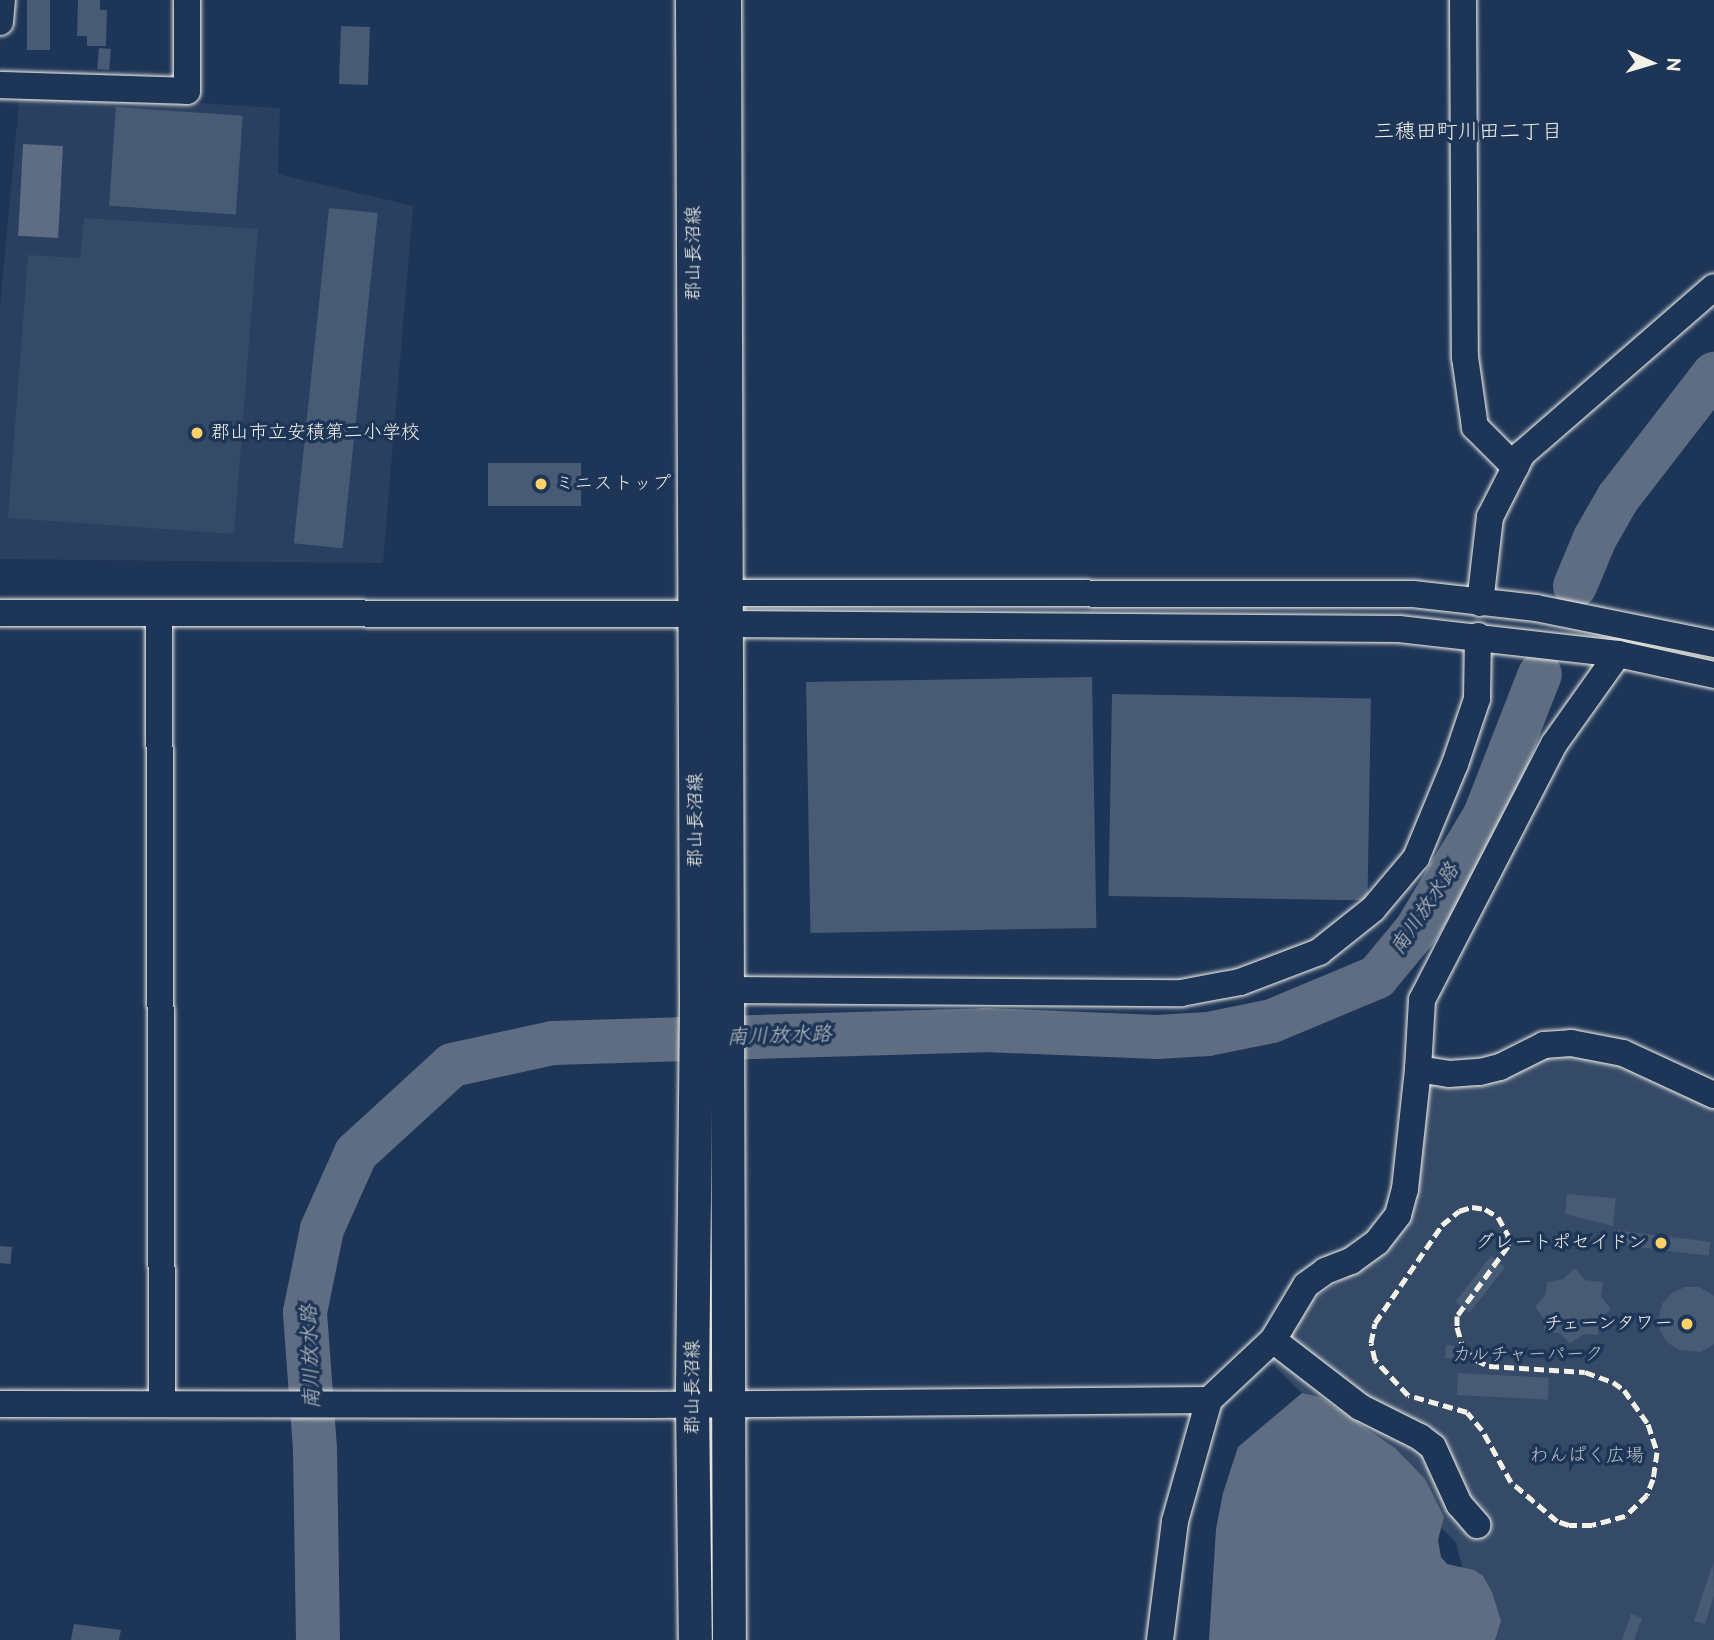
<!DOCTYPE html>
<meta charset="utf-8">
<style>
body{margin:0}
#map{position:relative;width:1714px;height:1640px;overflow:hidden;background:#1d3557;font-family:"Balsamiq Sans","Klee One",sans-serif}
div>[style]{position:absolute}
.built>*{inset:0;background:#2a4060}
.green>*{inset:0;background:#354a67}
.water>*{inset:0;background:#5e6d82;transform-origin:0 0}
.river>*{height:44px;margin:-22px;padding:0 22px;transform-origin:22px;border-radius:22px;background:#5e6d82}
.building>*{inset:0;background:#485b74;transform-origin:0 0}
.roads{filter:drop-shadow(0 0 2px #f4f1e8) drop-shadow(0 0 2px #f4f1e8)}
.minor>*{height:26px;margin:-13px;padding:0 13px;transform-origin:13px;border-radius:13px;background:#1d3557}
.major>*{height:33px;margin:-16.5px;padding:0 16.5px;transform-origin:16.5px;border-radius:16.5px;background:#1d3557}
.rail>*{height:5px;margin-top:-2.5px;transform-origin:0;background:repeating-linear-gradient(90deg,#f4f1e8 0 10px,transparent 0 15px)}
.dots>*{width:19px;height:19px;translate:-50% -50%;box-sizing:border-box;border:4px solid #1d3557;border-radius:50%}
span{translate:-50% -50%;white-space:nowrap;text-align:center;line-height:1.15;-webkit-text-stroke:7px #1d3557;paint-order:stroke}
.street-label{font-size:19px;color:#f4f1e8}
.poi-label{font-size:19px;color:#f4f1e8}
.left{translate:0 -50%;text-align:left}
.right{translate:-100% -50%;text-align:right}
.park-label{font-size:19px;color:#bbbfc1}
.neighbourhood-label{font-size:21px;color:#f4f1e8}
.water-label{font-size:21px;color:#c0c3c4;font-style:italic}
.north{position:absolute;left:1616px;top:28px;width:70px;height:70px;-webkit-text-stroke:5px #1d3557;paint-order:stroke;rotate:94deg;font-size:19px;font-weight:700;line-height:28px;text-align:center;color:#f4f1e8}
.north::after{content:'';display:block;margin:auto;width:24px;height:32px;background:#f4f1e8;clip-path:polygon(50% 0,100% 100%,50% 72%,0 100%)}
</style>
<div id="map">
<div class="built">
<div style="clip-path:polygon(20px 92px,280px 108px,278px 174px,413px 206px,383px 563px,0 559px,0 306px)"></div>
</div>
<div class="green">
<div style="clip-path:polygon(84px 218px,258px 229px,234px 534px,8px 518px,28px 255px,80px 258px)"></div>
<div style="clip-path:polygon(1583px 1049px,1714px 1101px,1714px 1640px,1479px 1640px,1456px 1542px,1271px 1363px,1304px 1305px,1370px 1261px,1427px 1084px,1529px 1056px)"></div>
</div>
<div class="water">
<div style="left:23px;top:144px;width:40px;height:92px;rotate:3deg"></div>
<div style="clip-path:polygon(1302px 1393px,1320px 1397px,1395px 1448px,1425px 1479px,1444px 1517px,1438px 1540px,1441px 1557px,1447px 1564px,1474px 1570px,1483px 1576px,1492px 1592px,1501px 1621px,1495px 1640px,1209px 1640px,1216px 1529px,1223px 1493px,1238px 1447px)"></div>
</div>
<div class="river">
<div style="left:1575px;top:586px;width:52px;rotate:-67.4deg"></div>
<div style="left:1595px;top:538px;width:46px;rotate:-60.1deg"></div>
<div style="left:1618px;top:498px;width:157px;rotate:-52.3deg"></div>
<div style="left:318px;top:1640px;width:191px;rotate:-90.9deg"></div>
<div style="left:315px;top:1449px;width:137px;rotate:-94.2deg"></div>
<div style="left:305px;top:1312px;width:85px;rotate:-78.4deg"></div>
<div style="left:322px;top:1229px;width:83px;rotate:-65.9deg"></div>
<div style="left:356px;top:1153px;width:130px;rotate:-42.5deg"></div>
<div style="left:452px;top:1065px;width:103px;rotate:-12.3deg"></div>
<div style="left:553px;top:1043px;width:431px;rotate:-1.7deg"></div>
<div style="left:984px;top:1030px;width:173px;rotate:2.3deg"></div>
<div style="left:1157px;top:1037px;width:51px;rotate:-3.4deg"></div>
<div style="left:1208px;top:1034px;width:65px;rotate:-11.5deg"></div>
<div style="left:1272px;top:1021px;width:114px;rotate:-22.7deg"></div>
<div style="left:1377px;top:977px;width:61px;rotate:-50.3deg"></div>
<div style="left:1416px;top:930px;width:134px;rotate:-59deg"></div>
<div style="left:1485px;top:815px;width:151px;rotate:-68.7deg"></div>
</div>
<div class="building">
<div style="left:27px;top:0;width:23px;height:50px"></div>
<div style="clip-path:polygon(78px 0,100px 0,100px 10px,107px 10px,106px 46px,87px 46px,87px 36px,77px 36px)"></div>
<div style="left:341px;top:26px;width:29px;height:58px;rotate:2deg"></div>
<div style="left:99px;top:48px;width:12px;height:21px;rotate:5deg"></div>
<div style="left:116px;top:107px;width:127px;height:99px;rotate:4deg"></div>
<div style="left:329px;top:208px;width:49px;height:337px;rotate:6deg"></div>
<div style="left:581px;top:463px;width:43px;height:93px;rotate:90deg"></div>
<div style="left:1092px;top:677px;width:251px;height:286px;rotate:89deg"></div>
<div style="left:1112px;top:694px;width:259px;height:202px;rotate:1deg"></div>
<div style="clip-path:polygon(1567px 1194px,1616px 1198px,1613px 1226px,1565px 1214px)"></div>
<div style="left:1614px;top:1230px;width:97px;height:14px;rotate:7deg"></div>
<div style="left:0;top:1246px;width:12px;height:17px;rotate:5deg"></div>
<div style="left:1491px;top:1256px;width:18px;height:58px;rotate:38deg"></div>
<div style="clip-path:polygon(1575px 1268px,1585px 1280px,1603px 1282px,1601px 1297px,1611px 1309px,1599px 1320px,1598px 1335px,1584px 1334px,1570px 1343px,1559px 1333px,1544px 1331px,1544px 1320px,1535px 1306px,1545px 1296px,1547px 1282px,1563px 1279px)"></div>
<div style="clip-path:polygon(1685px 1287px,1699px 1287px,1714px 1296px,1714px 1344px,1701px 1352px,1678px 1350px,1667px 1342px,1660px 1331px,1659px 1318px,1662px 1304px,1672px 1293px)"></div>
<div style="left:1446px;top:1345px;width:9px;height:13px;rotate:6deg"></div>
<div style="left:1458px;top:1373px;width:91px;height:22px;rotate:3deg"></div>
<div style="clip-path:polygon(1713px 1563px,1714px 1595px,1705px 1624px,1694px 1621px)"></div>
<div style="clip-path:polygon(1631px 1614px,1642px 1618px,1634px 1640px,1622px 1640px)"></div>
<div style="clip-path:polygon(74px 1624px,121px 1630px,119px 1640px,71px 1640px)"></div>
</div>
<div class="roads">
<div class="minor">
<div style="left:1463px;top:0;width:357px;rotate:89.7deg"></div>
<div style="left:1465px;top:357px;width:71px;rotate:81.9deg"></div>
<div style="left:1475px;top:427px;width:57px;rotate:45deg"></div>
<div style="left:0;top:22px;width:22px;rotate:-85deg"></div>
<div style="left:0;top:85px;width:187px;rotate:1.8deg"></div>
<div style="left:187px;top:91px;width:91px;rotate:-90deg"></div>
<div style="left:711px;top:602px;width:17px;rotate:-33deg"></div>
<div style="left:725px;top:593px;width:688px;rotate:0.08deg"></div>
<div style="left:1413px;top:594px;width:124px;rotate:6.5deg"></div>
<div style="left:1536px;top:608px;width:182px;rotate:11.4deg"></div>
<div style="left:1480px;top:603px;width:87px;rotate:-83.4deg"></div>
<div style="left:1490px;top:517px;width:71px;rotate:-63.1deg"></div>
<div style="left:1522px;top:454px;width:254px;rotate:-41deg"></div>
<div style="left:0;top:613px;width:696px;rotate:0.08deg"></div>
<div style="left:696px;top:614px;width:31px;rotate:19deg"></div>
<div style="left:725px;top:624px;width:674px;rotate:0.43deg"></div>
<div style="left:1399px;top:629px;width:220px;rotate:6.5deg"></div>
<div style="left:1618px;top:654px;width:98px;rotate:12.3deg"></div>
<div style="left:159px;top:613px;width:791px;rotate:89.78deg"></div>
<div style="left:1618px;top:654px;width:110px;rotate:125.4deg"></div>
<div style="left:1554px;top:744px;width:288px;rotate:117.3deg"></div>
<div style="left:1422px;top:1000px;width:69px;rotate:93.3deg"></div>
<div style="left:1418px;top:1069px;width:31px;rotate:9deg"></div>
<div style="left:1449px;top:1074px;width:31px;rotate:-4deg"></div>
<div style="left:1480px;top:1072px;width:21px;rotate:-14deg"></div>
<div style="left:1500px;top:1067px;width:49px;rotate:-26.6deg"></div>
<div style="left:1544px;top:1045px;width:27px;rotate:-4deg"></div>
<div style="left:1571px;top:1043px;width:53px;rotate:10.9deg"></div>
<div style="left:1623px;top:1053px;width:100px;rotate:24.8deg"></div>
<div style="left:728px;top:990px;width:453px;rotate:0.4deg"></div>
<div style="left:1181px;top:993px;width:60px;rotate:-10.6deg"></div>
<div style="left:1240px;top:982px;width:85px;rotate:-20.8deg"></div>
<div style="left:1319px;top:952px;width:69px;rotate:-38.5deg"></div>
<div style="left:1373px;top:909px;width:67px;rotate:-49.9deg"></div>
<div style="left:1416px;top:858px;width:102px;rotate:-67.5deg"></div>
<div style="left:1455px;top:764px;width:69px;rotate:-71.3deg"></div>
<div style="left:1477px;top:699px;width:63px;rotate:-89.1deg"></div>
<div style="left:1273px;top:1340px;width:110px;rotate:37.6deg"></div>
<div style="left:1360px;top:1407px;width:67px;rotate:26.6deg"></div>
<div style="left:1420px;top:1437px;width:16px;rotate:38deg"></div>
<div style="left:1433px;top:1447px;width:63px;rotate:65.5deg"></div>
<div style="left:1459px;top:1504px;width:28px;rotate:49deg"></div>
<div style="left:0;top:1404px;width:652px;rotate:0.09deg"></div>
<div style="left:652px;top:1405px;width:557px;rotate:-0.51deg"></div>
<div style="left:1160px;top:1640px;width:120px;rotate:-82.8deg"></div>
<div style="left:1175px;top:1521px;width:126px;rotate:-74.3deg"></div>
<div style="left:1209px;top:1400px;width:88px;rotate:-43.2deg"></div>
<div style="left:1273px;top:1340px;width:64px;rotate:-59deg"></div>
<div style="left:1306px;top:1285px;width:24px;rotate:-36deg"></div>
<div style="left:1325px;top:1271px;width:28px;rotate:-21deg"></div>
<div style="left:1351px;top:1261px;width:32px;rotate:-36deg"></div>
<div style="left:1377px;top:1242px;width:34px;rotate:-52deg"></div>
<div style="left:1398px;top:1215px;width:27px;rotate:-75deg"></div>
<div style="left:1405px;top:1189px;width:121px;rotate:-83.8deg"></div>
</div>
<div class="major">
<div style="left:692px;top:0;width:1006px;rotate:89.77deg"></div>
<div style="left:696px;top:1006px;width:398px;rotate:90.6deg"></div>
<div style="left:692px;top:1404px;width:236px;rotate:89.3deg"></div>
<div style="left:724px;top:0;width:1640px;rotate:89.83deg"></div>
</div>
</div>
<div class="rail">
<div style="left:1472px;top:1207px;width:13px;rotate:9deg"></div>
<div style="left:1485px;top:1209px;width:15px;rotate:32deg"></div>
<div style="left:1498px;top:1217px;width:21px;rotate:61deg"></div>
<div style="left:1508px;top:1235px;width:11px;rotate:90deg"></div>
<div style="left:1508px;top:1246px;width:87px;rotate:126.1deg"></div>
<div style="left:1457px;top:1316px;width:11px;rotate:90deg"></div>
<div style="left:1457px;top:1327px;width:22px;rotate:74deg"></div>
<div style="left:1463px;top:1348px;width:18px;rotate:43deg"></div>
<div style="left:1476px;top:1360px;width:14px;rotate:25deg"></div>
<div style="left:1489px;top:1366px;width:96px;rotate:3.6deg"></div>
<div style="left:1585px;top:1372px;width:30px;rotate:20deg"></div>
<div style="left:1613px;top:1382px;width:14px;rotate:36deg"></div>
<div style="left:1624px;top:1390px;width:42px;rotate:54.8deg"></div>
<div style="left:1648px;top:1424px;width:29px;rotate:72deg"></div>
<div style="left:1657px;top:1452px;width:27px;rotate:98deg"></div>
<div style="left:1653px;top:1479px;width:17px;rotate:111deg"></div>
<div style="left:1647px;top:1495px;width:30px;rotate:136deg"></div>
<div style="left:1625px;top:1516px;width:34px;rotate:165deg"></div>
<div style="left:1592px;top:1525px;width:23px;rotate:180deg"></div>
<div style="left:1569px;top:1525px;width:13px;rotate:-162deg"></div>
<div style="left:1557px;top:1521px;width:60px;rotate:-139.7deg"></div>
<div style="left:1511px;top:1482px;width:60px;rotate:-119.1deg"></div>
<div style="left:1482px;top:1430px;width:23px;rotate:-130deg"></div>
<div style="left:1467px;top:1412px;width:61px;rotate:-163.9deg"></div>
<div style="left:1408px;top:1395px;width:48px;rotate:-133.3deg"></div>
<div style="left:1375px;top:1360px;width:17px;rotate:-103deg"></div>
<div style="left:1371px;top:1343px;width:20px;rotate:-79deg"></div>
<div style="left:1375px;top:1323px;width:119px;rotate:-55.6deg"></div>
<div style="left:1442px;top:1225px;width:22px;rotate:-39deg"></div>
<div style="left:1459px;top:1211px;width:14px;rotate:-17deg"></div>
</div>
<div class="dots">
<div style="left:197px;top:433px;background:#ffd166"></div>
<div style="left:541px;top:484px;background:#ffd166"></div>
<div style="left:1661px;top:1243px;background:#ffd166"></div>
<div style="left:1687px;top:1324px;background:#ffd166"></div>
</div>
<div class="street-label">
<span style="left:694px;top:253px;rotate:-90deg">郡山長沼線</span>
<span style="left:696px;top:820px;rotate:-90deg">郡山長沼線</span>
<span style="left:693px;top:1387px;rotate:-90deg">郡山長沼線</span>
</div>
<div class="poi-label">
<span class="left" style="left:211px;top:433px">郡山市立安積第二小学校</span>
<span class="left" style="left:555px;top:484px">ミニストップ</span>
<span class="right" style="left:1647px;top:1243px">グレートポセイドン</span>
<span class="right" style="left:1673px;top:1324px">チェーンタワー</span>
</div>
<div class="park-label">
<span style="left:1528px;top:1355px">カルチャーパーク</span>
<span style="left:1587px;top:1456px">わんぱく広場</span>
</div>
<div class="neighbourhood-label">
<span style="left:1468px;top:132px">三穂田町川田二丁目</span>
</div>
<div class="water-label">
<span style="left:1425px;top:909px;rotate:-56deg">南川放水路</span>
<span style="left:779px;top:1036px;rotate:-2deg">南川放水路</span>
<span style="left:311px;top:1357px;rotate:-92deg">南川放水路</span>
</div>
<div class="north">N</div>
</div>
